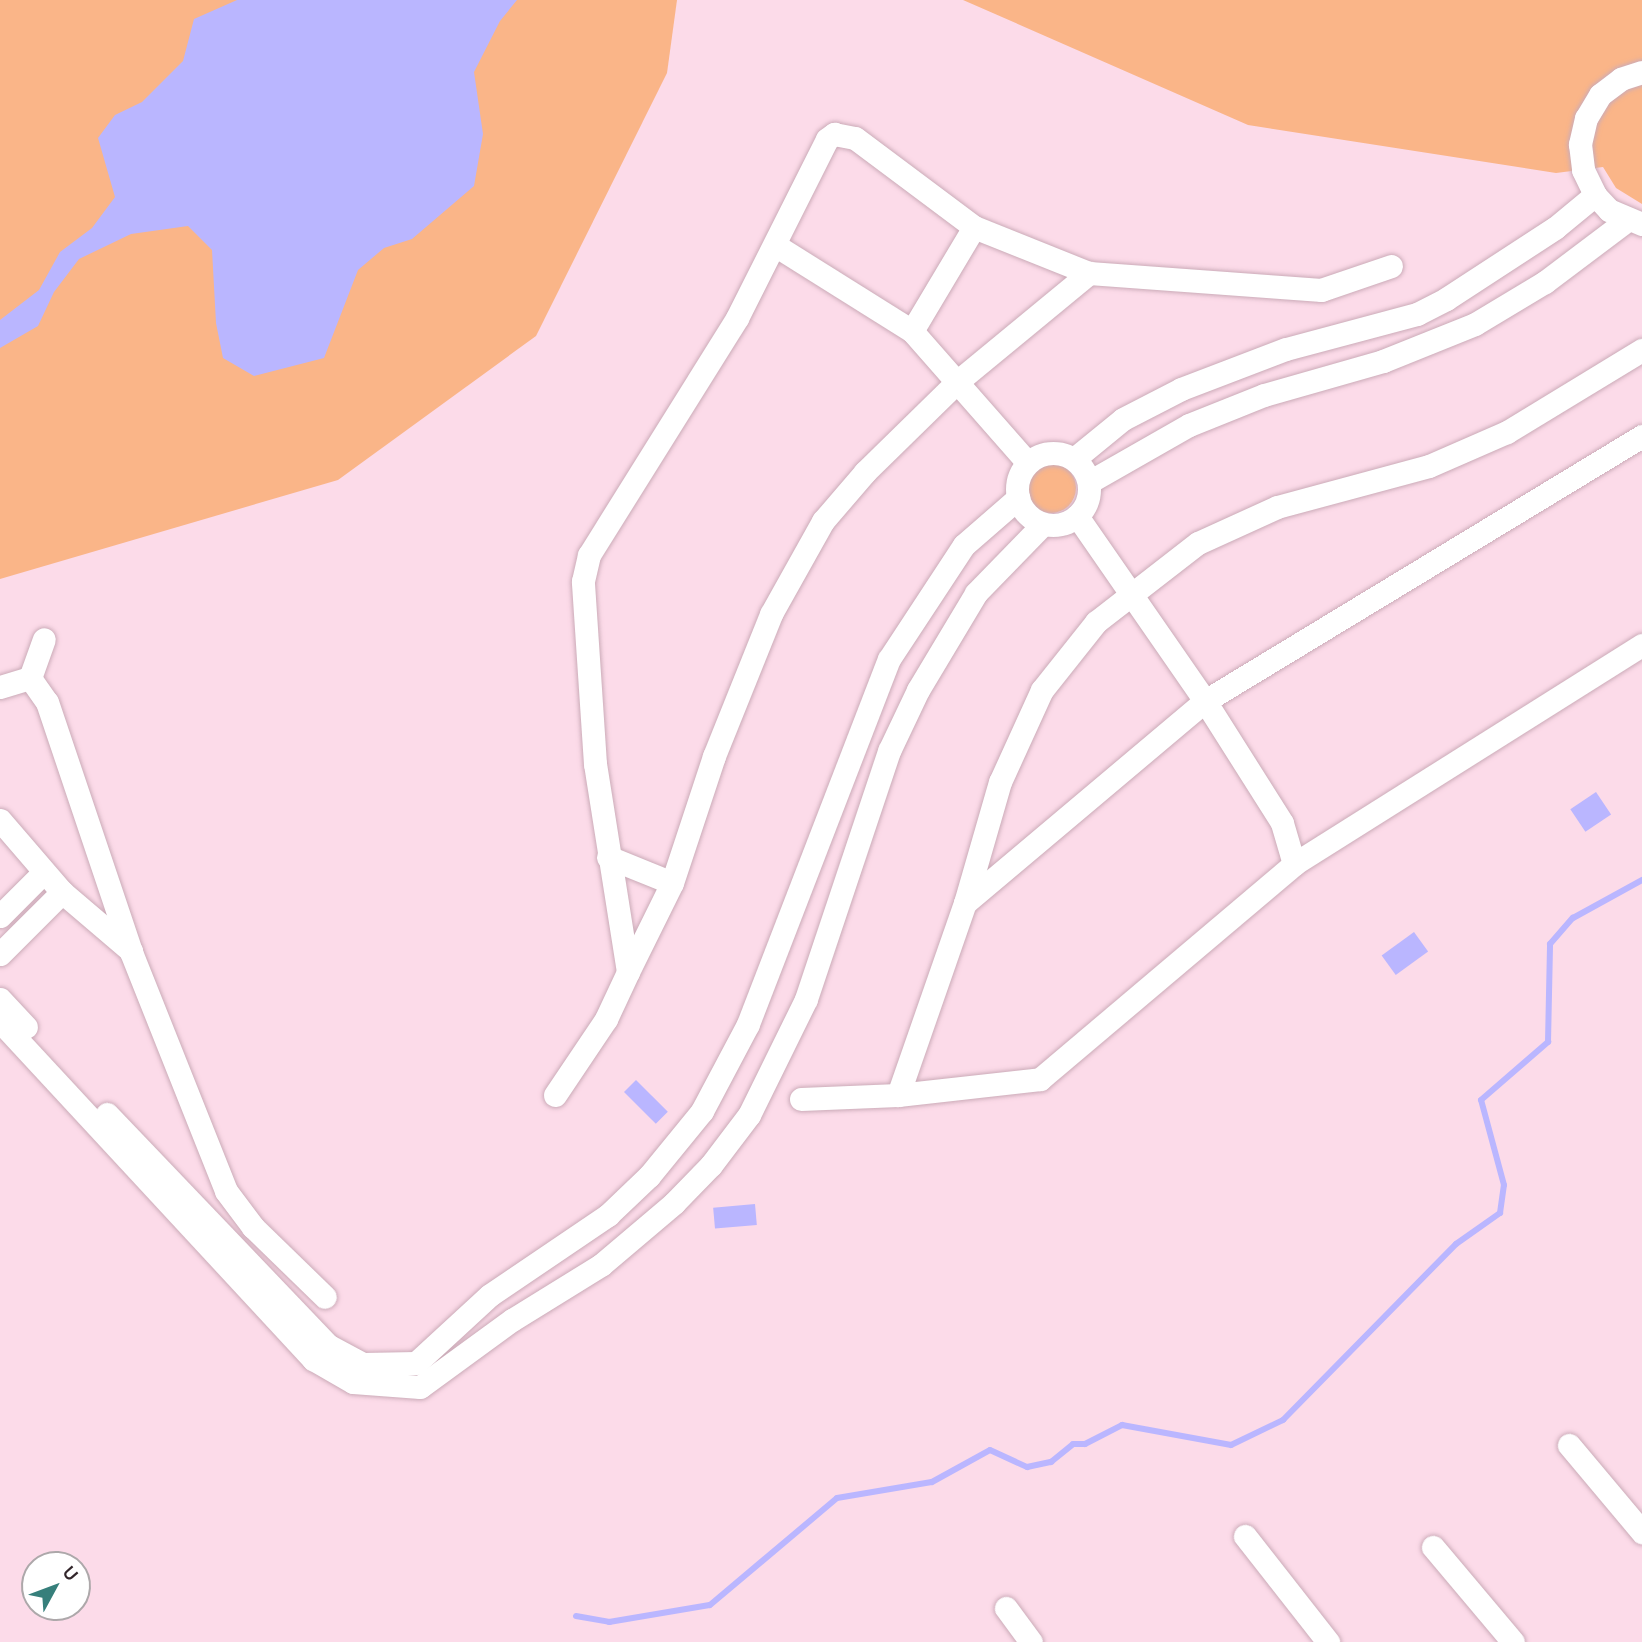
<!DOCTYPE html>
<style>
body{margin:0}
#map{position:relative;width:1642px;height:1642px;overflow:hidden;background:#fcdbe9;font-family:Karla,sans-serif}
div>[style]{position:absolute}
.green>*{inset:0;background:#fab588}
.round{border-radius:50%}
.water>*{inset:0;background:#bab6ff;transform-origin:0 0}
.stream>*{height:6px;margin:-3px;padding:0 3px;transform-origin:3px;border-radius:3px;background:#bab6ff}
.roads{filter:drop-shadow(0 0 2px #cbabb8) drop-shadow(0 0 2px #cbabb8)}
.street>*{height:23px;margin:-11.5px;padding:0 11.5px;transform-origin:11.5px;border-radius:11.5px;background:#fff}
.street>.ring{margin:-11.5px;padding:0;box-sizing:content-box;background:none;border:23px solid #fff;border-radius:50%}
span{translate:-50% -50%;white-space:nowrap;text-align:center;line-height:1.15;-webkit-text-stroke:7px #fff;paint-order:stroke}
.north{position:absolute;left:21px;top:1551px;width:70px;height:70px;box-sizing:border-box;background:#fff;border:2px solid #ada8aa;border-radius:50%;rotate:49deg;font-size:19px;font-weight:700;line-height:28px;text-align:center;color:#32262b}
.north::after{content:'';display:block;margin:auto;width:24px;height:32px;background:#367f7b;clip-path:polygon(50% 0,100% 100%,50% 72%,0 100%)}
</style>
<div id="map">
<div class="green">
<div style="clip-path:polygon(0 0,677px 0,667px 73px,536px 336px,338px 480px,0 579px)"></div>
<div style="clip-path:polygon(963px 0,1642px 0,1642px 204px,1616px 188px,1603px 167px,1556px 173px,1248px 125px)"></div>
<div class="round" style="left:1026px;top:463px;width:50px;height:50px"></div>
</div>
<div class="water">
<div style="clip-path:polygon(237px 0,517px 0,500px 21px,474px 72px,483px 134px,474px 186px,412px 239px,384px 248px,358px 270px,324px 358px,254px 376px,223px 358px,216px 323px,212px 250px,188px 226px,131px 234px,79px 259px,54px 292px,38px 326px,0 348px,0 320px,39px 290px,60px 252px,92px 228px,115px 197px,98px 138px,115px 115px,142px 102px,183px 61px,194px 19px)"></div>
<div style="left:1596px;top:792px;width:27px;height:31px;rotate:56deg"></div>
<div style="left:1414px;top:932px;width:24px;height:40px;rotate:54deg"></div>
<div style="left:636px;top:1080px;width:45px;height:17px;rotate:45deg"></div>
<div style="left:755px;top:1204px;width:21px;height:42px;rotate:85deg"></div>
</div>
<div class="stream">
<div style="left:576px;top:1616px;width:34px;rotate:10deg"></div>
<div style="left:609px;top:1622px;width:102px;rotate:-9.6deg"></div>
<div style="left:710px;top:1605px;width:166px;rotate:-40.1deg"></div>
<div style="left:837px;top:1498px;width:96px;rotate:-9.6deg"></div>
<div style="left:932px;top:1482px;width:66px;rotate:-28.9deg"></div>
<div style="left:990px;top:1450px;width:41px;rotate:24.7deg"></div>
<div style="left:1027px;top:1467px;width:25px;rotate:-12deg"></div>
<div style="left:1051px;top:1462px;width:28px;rotate:-39deg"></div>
<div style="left:1073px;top:1444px;width:12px"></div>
<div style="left:1085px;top:1444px;width:42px;rotate:-27.2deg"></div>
<div style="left:1122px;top:1425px;width:111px;rotate:10.4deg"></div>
<div style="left:1231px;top:1445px;width:58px;rotate:-25.7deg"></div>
<div style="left:1283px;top:1420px;width:247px;rotate:-45.5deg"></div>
<div style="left:1456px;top:1244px;width:54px;rotate:-35.2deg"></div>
<div style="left:1500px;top:1213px;width:28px;rotate:-82deg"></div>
<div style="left:1504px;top:1185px;width:88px;rotate:-105.1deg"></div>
<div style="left:1481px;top:1100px;width:89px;rotate:-40.9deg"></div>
<div style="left:1548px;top:1042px;width:98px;rotate:-88.8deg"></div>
<div style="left:1550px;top:944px;width:35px;rotate:-49deg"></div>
<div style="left:1573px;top:918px;width:79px;rotate:-28.8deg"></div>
</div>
<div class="roads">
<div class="street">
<div style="left:1642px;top:72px;width:22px;rotate:162deg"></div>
<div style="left:1621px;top:79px;width:26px;rotate:143deg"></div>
<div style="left:1600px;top:95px;width:27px;rotate:121deg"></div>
<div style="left:1586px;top:118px;width:27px;rotate:103deg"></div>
<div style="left:1580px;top:144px;width:26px;rotate:83deg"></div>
<div style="left:1583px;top:170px;width:28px;rotate:64deg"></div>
<div style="left:1595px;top:195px;width:21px;rotate:47deg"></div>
<div style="left:1609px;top:210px;width:36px;rotate:23deg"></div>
<div style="left:775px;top:245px;width:162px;rotate:32.1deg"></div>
<div style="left:912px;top:331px;width:174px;rotate:48.7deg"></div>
<div style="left:912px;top:331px;width:121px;rotate:-59.2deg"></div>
<div class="ring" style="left:1017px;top:453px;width:49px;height:49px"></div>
<div style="left:1074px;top:459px;width:63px;rotate:-39.2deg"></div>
<div style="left:1123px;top:419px;width:65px;rotate:-27.3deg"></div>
<div style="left:1181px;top:389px;width:112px;rotate:-20.9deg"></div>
<div style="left:1286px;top:349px;width:136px;rotate:-15deg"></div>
<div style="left:1417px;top:314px;width:33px;rotate:-27deg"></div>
<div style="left:1446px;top:299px;width:130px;rotate:-33.1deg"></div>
<div style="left:1555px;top:228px;width:52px;rotate:-39.5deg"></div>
<div style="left:1089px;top:482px;width:115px;rotate:-29.7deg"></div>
<div style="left:1189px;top:425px;width:81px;rotate:-21.8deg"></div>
<div style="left:1264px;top:395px;width:124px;rotate:-15.9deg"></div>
<div style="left:1383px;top:361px;width:99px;rotate:-21.9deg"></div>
<div style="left:1475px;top:324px;width:82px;rotate:-31deg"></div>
<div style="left:1545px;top:282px;width:101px;rotate:-37deg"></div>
<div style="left:1077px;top:516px;width:225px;rotate:55.3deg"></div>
<div style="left:1205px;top:701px;width:144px;rotate:57.7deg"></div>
<div style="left:1282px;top:823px;width:43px;rotate:73.7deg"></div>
<div style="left:30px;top:678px;width:41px;rotate:-70.3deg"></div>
<div style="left:0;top:687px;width:31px;rotate:-17deg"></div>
<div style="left:30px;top:678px;width:29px;rotate:55deg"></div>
<div style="left:47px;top:702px;width:264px;rotate:71.4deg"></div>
<div style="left:131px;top:952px;width:257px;rotate:68.3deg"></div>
<div style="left:226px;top:1191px;width:45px;rotate:53.1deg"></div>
<div style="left:253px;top:1227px;width:100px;rotate:44.2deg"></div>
<div style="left:0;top:820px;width:95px;rotate:49.3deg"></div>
<div style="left:62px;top:892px;width:91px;rotate:40.5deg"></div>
<div style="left:608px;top:857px;width:69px;rotate:22.1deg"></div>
<div style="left:965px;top:903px;width:314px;rotate:-40.1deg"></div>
<div style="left:1205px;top:701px;width:511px;rotate:-31.23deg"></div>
<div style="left:0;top:916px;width:62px;rotate:-45deg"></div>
<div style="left:0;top:954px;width:88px;rotate:-45deg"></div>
<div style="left:628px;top:972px;width:99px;rotate:-63.7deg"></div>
<div style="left:672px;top:883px;width:134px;rotate:-71.7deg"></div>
<div style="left:714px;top:756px;width:153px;rotate:-68.1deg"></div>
<div style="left:771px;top:614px;width:107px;rotate:-60.8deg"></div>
<div style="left:823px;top:521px;width:65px;rotate:-49.4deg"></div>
<div style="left:865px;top:472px;width:130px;rotate:-44.4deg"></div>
<div style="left:958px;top:381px;width:170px;rotate:-39.5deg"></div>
<div style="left:0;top:999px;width:38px;rotate:47deg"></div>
<div style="left:0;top:1021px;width:461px;rotate:47.2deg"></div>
<div style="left:313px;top:1359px;width:46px;rotate:29.9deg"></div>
<div style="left:353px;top:1382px;width:67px;rotate:4.3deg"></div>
<div style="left:420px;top:1387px;width:114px;rotate:-36.1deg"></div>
<div style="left:512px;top:1320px;width:105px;rotate:-31.7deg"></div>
<div style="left:601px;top:1265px;width:96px;rotate:-40.3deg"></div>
<div style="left:674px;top:1203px;width:53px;rotate:-45.8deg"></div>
<div style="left:711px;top:1165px;width:63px;rotate:-52.8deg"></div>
<div style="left:749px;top:1115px;width:129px;rotate:-63.8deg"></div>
<div style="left:806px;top:999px;width:262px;rotate:-71.5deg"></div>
<div style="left:889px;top:751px;width:68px;rotate:-64.6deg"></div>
<div style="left:918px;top:690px;width:113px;rotate:-59.1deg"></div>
<div style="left:976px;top:593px;width:96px;rotate:-45.8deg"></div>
<div style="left:555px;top:1095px;width:92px;rotate:-56.1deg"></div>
<div style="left:606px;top:1019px;width:52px;rotate:-64.9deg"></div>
<div style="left:628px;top:972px;width:211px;rotate:-99deg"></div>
<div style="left:595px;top:764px;width:183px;rotate:-93.8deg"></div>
<div style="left:583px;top:581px;width:27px;rotate:-77deg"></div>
<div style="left:589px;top:555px;width:279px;rotate:-58deg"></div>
<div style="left:737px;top:318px;width:200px;rotate:-63.3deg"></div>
<div style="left:827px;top:139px;width:9px;rotate:-36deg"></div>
<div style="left:834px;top:134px;width:21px;rotate:11deg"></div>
<div style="left:855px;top:138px;width:149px;rotate:36.8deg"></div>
<div style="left:974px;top:227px;width:124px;rotate:21.8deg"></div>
<div style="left:1089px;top:273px;width:233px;rotate:4.2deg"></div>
<div style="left:1321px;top:290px;width:74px;rotate:-18.9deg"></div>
<div style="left:898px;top:1095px;width:203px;rotate:-70.8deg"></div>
<div style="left:965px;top:903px;width:126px;rotate:-73.9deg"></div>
<div style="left:1000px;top:782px;width:101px;rotate:-65.5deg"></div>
<div style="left:1042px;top:690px;width:87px;rotate:-51.5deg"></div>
<div style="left:1096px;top:622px;width:129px;rotate:-37.8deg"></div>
<div style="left:1198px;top:543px;width:87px;rotate:-24.5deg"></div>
<div style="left:1277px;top:507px;width:157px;rotate:-15.1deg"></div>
<div style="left:1429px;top:466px;width:85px;rotate:-23.6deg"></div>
<div style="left:1507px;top:432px;width:158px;rotate:-31.3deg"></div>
<div style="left:801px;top:1099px;width:97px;rotate:-2.4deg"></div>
<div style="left:898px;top:1095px;width:143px;rotate:-6.4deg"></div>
<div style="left:1040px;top:1079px;width:333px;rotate:-40.2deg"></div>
<div style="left:1294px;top:864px;width:411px;rotate:-32.2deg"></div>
<div style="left:107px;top:1114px;width:321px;rotate:46.3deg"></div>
<div style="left:329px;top:1346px;width:38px;rotate:28deg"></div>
<div style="left:363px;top:1364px;width:53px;rotate:-1.1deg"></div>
<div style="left:416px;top:1363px;width:100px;rotate:-42.6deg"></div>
<div style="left:490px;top:1295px;width:143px;rotate:-34.1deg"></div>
<div style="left:608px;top:1215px;width:57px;rotate:-43.6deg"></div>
<div style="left:649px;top:1176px;width:84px;rotate:-50.8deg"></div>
<div style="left:702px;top:1111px;width:98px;rotate:-62.1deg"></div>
<div style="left:748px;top:1024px;width:391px;rotate:-68.9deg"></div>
<div style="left:889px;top:659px;width:136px;rotate:-56.7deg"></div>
<div style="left:964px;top:545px;width:72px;rotate:-41deg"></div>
<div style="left:1569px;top:1445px;width:114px;rotate:50deg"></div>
<div style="left:1245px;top:1536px;width:135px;rotate:51.9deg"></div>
<div style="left:1433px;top:1547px;width:124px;rotate:49.9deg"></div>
<div style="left:1006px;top:1608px;width:42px;rotate:53.7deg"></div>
</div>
</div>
<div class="north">U</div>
</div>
